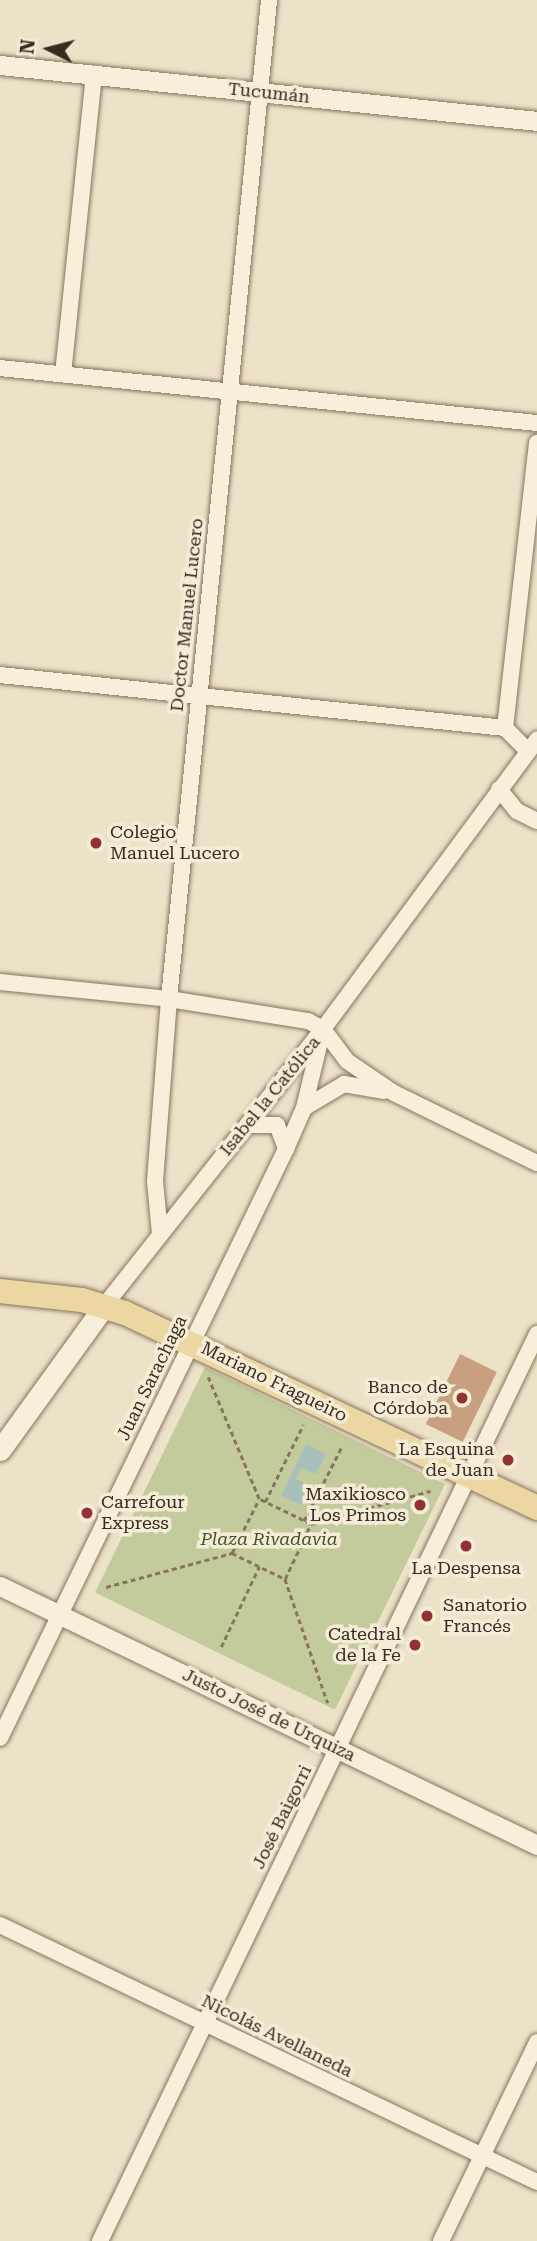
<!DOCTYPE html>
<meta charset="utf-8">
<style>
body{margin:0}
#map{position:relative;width:537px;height:2241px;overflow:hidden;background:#ece2c7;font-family:"Roboto Serif",serif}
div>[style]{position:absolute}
.green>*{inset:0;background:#c3ca9c;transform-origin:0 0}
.water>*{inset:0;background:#a8c0b9}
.building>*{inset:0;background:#c89f7f;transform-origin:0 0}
.path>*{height:2.5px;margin-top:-1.25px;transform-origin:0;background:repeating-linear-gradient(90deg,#87745e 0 5px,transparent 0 8.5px)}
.roads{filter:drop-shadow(0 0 2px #87745e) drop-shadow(0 0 2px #87745e)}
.minor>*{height:16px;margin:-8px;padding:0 8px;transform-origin:8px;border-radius:8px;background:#f7efda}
.tertiary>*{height:19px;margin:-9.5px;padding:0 9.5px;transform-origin:9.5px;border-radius:9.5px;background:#f7efda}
.secondary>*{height:21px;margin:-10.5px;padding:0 10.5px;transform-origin:10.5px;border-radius:10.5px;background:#f7efda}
.primary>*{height:24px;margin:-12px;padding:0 12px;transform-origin:12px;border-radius:12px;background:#ecd7a2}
.dots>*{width:19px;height:19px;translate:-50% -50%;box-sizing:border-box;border:4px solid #f4ecd6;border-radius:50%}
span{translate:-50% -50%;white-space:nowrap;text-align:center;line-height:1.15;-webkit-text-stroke:7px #f4ecd6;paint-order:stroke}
.street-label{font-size:18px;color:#382c20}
.poi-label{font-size:18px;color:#382c20}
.left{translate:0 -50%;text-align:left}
.right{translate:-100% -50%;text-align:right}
.park-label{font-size:18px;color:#475328;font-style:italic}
.north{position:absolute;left:14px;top:14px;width:70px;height:70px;-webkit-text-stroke:5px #f4ecd6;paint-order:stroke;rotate:276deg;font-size:19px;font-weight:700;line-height:28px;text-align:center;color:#382c20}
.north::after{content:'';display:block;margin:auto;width:24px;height:32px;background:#382c20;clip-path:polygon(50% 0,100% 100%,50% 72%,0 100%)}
</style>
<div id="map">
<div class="green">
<div style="left:205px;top:1367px;width:267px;height:251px;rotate:26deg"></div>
</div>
<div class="water">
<div style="clip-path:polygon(306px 1444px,326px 1454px,316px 1474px,301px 1468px,296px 1479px,311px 1486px,301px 1505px,281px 1496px)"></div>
</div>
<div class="building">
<div style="left:460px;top:1354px;width:41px;height:78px;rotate:26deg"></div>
</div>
<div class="path">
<div style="left:265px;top:1502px;width:86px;rotate:-63.7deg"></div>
<div style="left:304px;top:1521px;width:84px;rotate:-63.1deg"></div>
<div style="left:312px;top:1524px;width:123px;rotate:-15.6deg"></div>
<div style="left:232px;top:1553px;width:59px;rotate:26.1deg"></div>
<div style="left:285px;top:1579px;width:61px;rotate:-64.7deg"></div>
<div style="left:311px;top:1524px;width:58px;rotate:-154.3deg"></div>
<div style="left:285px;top:1579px;width:131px;rotate:70.9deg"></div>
<div style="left:106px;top:1587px;width:131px;rotate:-15.1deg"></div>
<div style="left:232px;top:1553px;width:60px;rotate:-63.4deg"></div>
<div style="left:259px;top:1499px;width:132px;rotate:-112.7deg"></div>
<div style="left:221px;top:1647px;width:89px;rotate:-64.6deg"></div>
</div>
<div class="roads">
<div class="minor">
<div style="left:0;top:368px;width:540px;rotate:5.85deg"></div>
<div style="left:63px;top:374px;width:302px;rotate:-84.1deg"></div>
<div style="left:0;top:675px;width:508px;rotate:5.99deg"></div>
<div style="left:505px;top:728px;width:33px;rotate:45deg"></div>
<div style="left:505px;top:728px;width:287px;rotate:-83.6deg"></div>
<div style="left:499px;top:789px;width:28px;rotate:51deg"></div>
<div style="left:517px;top:811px;width:22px;rotate:27deg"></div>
<div style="left:0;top:982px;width:170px;rotate:5.7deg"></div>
<div style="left:169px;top:999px;width:141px;rotate:9deg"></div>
<div style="left:308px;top:1021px;width:17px;rotate:28deg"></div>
<div style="left:323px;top:1029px;width:40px;rotate:53deg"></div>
<div style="left:347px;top:1061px;width:57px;rotate:34.2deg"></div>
<div style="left:394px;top:1093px;width:159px;rotate:26.1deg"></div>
<div style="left:304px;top:1108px;width:47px;rotate:-31deg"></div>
<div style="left:344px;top:1084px;width:41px;rotate:9.9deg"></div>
<div style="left:248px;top:1125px;width:29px"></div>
<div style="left:277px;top:1125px;width:26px;rotate:69deg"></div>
<div style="left:160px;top:1234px;width:53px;rotate:-95.4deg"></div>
<div style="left:155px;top:1181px;width:183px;rotate:-85.6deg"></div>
<div style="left:169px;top:999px;width:1004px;rotate:-84.28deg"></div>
<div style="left:105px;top:1305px;width:352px;rotate:-51.7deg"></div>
<div style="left:323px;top:1029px;width:360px;rotate:-53.5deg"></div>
<div style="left:0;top:1738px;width:655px;rotate:-64.1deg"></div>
<div style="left:286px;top:1149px;width:45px;rotate:-66.3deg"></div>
<div style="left:304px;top:1108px;width:81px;rotate:-76.5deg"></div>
<div style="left:0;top:1925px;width:595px;rotate:25.58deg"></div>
<div style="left:100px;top:2241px;width:1007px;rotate:-64.27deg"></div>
<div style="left:441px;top:2241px;width:221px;rotate:-64.2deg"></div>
</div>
<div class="tertiary">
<div style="left:0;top:65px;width:540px;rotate:5.95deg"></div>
<div style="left:0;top:1586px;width:596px;rotate:25.75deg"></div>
</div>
<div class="secondary">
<div style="left:0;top:1450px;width:179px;rotate:-54.1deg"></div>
</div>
<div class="primary">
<div style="left:0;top:1291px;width:82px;rotate:6.3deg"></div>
<div style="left:82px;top:1300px;width:45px;rotate:16.8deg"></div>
<div style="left:125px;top:1313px;width:456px;rotate:25.3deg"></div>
</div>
</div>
<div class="dots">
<div style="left:96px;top:843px;background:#923231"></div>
<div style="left:462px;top:1398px;background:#923231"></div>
<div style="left:508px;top:1460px;background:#923231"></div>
<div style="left:420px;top:1505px;background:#923231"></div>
<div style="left:87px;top:1513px;background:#923231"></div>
<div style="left:466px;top:1546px;background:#923231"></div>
<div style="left:427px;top:1616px;background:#923231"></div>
<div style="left:415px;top:1645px;background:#923231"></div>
</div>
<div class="street-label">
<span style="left:269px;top:93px;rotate:6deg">Tucumán</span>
<span style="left:187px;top:615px;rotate:-84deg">Doctor Manuel Lucero</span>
<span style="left:270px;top:1096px;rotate:-51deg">Isabel la Católica</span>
<span style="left:152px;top:1378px;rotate:-64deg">Juan Sarachaga</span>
<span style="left:274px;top:1382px;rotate:26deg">Mariano Fragueiro</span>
<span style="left:269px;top:1715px;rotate:26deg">Justo José de Urquiza</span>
<span style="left:282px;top:1817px;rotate:-64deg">José Baigorri</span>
<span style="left:277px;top:2036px;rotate:26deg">Nicolás Avellaneda</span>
</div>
<div class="poi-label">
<span class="left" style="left:110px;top:843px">Colegio<br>Manuel Lucero</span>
<span class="right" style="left:448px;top:1398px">Banco de<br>Córdoba</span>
<span class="right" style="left:494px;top:1460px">La Esquina<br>de Juan</span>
<span class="right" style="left:406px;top:1505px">Maxikiosco<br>Los Primos</span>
<span class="left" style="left:101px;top:1513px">Carrefour<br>Express</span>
<span style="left:466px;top:1568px">La Despensa</span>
<span class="left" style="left:443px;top:1616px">Sanatorio<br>Francés</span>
<span class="right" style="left:401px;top:1645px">Catedral<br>de la Fe</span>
</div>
<div class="park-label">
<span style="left:269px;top:1539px">Plaza Rivadavia</span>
</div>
<div class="north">N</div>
</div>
